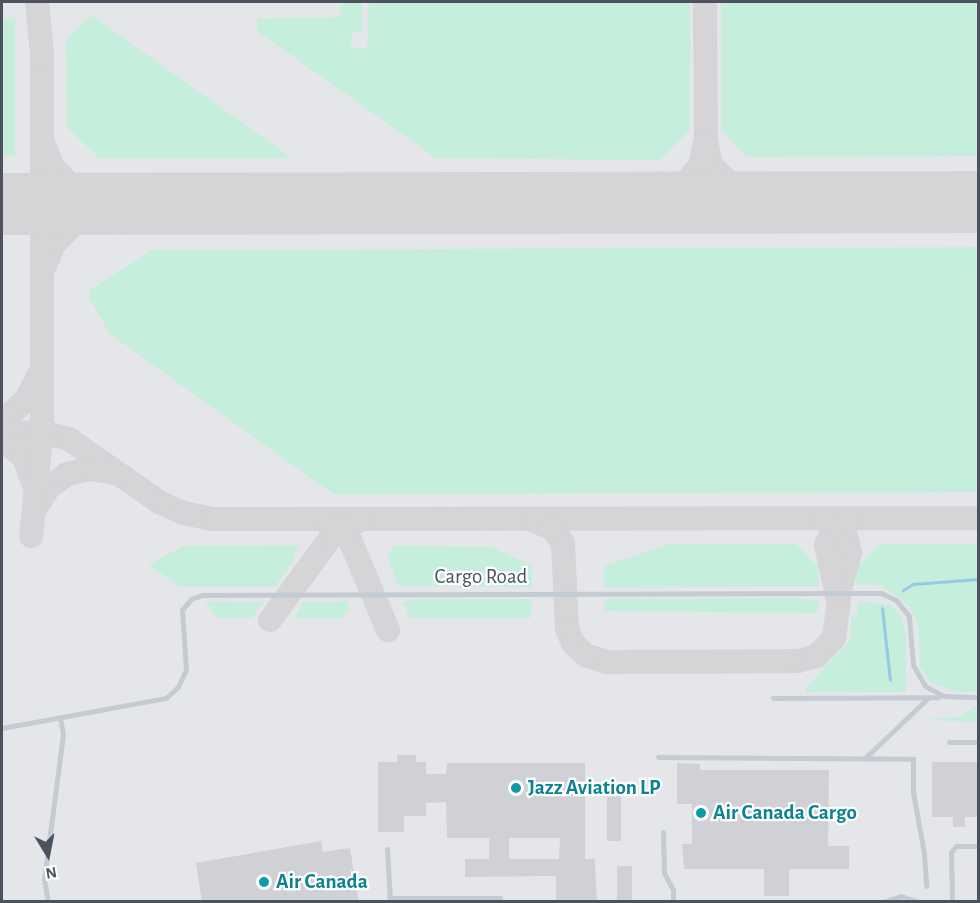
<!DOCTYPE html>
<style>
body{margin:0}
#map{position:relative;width:980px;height:903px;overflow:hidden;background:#f5f3f3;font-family:"Alegreya Sans",sans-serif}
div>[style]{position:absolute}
.airport>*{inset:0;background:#e5e6ea;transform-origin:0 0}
.green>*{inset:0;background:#c6eedc;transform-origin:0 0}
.stream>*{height:3px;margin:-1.5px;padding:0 1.5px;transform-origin:1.5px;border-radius:1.5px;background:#97c9e7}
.taxiway>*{height:24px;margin:-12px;padding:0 12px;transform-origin:12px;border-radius:12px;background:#d5d5d8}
.runway>*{height:62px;margin:-31px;padding:0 31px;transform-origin:31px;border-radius:31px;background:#d5d5d8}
.building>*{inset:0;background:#d0d1d7;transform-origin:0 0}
.lane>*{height:5px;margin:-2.5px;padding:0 2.5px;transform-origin:2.5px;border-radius:2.5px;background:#c5cbd3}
.dots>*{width:16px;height:16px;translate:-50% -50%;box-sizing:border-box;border:3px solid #fff;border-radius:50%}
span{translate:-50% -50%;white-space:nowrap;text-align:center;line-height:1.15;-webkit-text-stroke:4.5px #fff;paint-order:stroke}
.street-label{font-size:21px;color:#4c535f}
.culture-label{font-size:21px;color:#0d838f;font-weight:700}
.left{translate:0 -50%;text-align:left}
.frame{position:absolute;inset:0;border:3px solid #4c535f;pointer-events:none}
.north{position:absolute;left:18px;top:825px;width:60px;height:60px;-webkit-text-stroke:4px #fff;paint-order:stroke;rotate:170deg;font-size:16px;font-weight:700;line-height:24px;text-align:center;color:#4c535f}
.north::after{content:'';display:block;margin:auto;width:21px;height:27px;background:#4c535f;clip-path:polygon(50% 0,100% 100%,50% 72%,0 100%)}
</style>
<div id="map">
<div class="airport">
<div style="left:2px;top:2px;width:976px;height:900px"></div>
</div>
<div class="green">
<div style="clip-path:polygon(341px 2px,362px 2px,362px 32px,352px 31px,351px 48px,367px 49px,369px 2px,690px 2px,690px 130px,660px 160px,436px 158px,257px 31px,257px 19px,340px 17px)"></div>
<div style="clip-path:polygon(721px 2px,978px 2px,978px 156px,747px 157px,721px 130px)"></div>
<div style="clip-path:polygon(91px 15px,292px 158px,99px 158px,67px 127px,66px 41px)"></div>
<div style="left:15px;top:19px;width:137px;height:13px;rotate:90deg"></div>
<div style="clip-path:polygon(978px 247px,978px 492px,333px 494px,110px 334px,89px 298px,90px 290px,152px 250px)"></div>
<div style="clip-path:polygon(669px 544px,796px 544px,818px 567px,819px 586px,604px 588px,604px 566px)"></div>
<div style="clip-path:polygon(880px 544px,978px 544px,978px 692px,957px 692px,931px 683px,920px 667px,918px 623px,909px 606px,883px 586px,856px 584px,857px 567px)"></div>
<div style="clip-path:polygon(300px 545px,293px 555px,296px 557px,275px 587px,180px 587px,149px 565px,183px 546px)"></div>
<div style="clip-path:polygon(394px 546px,492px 547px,532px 566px,532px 587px,398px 586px,387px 556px)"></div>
<div style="clip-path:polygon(790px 598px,819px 600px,819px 608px,816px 613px,604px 611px,605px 599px)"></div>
<div style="clip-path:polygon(424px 599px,532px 599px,531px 618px,410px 618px,403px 602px)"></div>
<div style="clip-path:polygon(205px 601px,211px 601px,264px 602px,252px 618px,217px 618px)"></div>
<div style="clip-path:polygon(348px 601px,349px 608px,343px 618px,295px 618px,302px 602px)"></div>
<div style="clip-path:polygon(858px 601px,890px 605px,901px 616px,906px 633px,906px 692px,806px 692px,806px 688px,851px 639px,851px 616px,857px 616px)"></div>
<div style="clip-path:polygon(978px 705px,978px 722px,921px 720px,959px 717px)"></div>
</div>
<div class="stream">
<div style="left:903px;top:590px;width:12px;rotate:-31deg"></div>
<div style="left:913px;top:584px;width:65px;rotate:-4.4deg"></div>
<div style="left:882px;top:608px;width:72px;rotate:83.7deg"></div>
</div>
<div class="taxiway">
<div style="left:705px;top:2px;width:138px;rotate:89.6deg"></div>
<div style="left:706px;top:140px;width:25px;rotate:79deg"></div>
<div style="left:711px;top:165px;width:40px;rotate:45deg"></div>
<div style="left:739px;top:193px;width:49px;rotate:10.6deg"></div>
<div style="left:44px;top:145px;width:24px;rotate:68deg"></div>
<div style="left:53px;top:167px;width:26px;rotate:47deg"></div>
<div style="left:71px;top:186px;width:31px;rotate:25deg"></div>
<div style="left:99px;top:199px;width:22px;rotate:8deg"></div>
<div style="left:626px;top:202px;width:30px;rotate:-6deg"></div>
<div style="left:656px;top:199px;width:25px;rotate:-21deg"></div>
<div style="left:679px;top:190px;width:32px;rotate:-49deg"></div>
<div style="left:700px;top:166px;width:25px;rotate:-78deg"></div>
<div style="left:45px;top:266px;width:24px;rotate:-68deg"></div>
<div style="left:54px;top:244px;width:31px;rotate:-45deg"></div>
<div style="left:76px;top:222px;width:25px;rotate:-26deg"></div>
<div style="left:99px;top:211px;width:35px;rotate:-12deg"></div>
<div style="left:2px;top:422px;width:33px;rotate:-43deg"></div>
<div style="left:26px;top:400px;width:31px;rotate:-63deg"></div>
<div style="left:2px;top:432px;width:44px;rotate:1.3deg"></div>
<div style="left:46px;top:433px;width:24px;rotate:15deg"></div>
<div style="left:69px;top:439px;width:110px;rotate:35deg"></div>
<div style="left:159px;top:502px;width:27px;rotate:24deg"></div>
<div style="left:184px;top:513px;width:29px;rotate:12deg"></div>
<div style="left:212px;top:519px;width:766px;rotate:-0.07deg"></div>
<div style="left:2px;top:439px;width:29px;rotate:41deg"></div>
<div style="left:24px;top:458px;width:29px;rotate:70deg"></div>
<div style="left:35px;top:510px;width:26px;rotate:-59deg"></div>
<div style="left:48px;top:488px;width:24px;rotate:-36deg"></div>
<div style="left:67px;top:474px;width:25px;rotate:-12deg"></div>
<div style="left:91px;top:469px;width:26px;rotate:9deg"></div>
<div style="left:532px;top:520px;width:21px;rotate:23deg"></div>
<div style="left:551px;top:528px;width:19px;rotate:51deg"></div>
<div style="left:563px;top:543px;width:86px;rotate:87.3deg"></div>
<div style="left:567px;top:629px;width:15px;rotate:67deg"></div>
<div style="left:573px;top:643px;width:17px;rotate:45deg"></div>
<div style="left:585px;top:655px;width:23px;rotate:18deg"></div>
<div style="left:607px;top:662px;width:191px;rotate:-0.3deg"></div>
<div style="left:798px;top:661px;width:20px;rotate:-15deg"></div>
<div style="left:817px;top:656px;width:25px;rotate:-47deg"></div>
<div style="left:834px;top:638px;width:53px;rotate:-82.5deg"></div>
<div style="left:841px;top:585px;width:33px;rotate:-74deg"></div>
<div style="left:850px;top:553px;width:23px;rotate:-103deg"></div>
<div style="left:845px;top:531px;width:15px;rotate:-143deg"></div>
<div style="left:833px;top:522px;width:12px;rotate:-166deg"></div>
<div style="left:327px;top:523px;width:29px;rotate:36deg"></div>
<div style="left:350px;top:540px;width:98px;rotate:67.1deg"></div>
<div style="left:31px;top:536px;width:107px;rotate:-84.1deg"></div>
<div style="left:42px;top:430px;width:376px;rotate:-90deg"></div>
<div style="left:42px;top:54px;width:52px;rotate:-95.5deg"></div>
<div style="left:837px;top:595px;width:51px;rotate:-102.4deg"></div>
<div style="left:826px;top:545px;width:21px;rotate:-62deg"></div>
<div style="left:836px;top:526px;width:17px;rotate:-24deg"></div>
<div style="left:270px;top:620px;width:104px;rotate:-53.6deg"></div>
<div style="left:332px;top:536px;width:30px;rotate:-30deg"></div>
</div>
<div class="runway">
<div style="left:2px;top:204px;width:976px;rotate:-0.12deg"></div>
</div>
<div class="building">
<div style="clip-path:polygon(evenodd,397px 755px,416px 755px,416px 762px,426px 762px,426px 774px,446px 774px,447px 763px,585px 763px,585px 859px,595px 859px,597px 902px,556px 902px,556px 876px,465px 877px,465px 859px,489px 859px,489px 838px,447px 838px,446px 802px,426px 803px,426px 816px,404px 816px,404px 832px,378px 832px,378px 762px,397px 762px,397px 755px,509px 838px,560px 838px,559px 859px,509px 859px,509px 838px)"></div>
<div style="clip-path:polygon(932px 762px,978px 762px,978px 817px,965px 817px,965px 827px,953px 827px,953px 817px,932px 817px)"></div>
<div style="clip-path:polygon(677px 763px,700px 764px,700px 770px,829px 770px,828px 846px,849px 846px,849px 869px,789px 869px,789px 896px,764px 896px,764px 869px,684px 869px,682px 844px,692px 844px,692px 804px,677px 804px)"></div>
<div style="left:607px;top:789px;width:14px;height:52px"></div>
<div style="clip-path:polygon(321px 841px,323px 852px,350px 848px,359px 902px,202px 902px,196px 863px)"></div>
<div style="left:617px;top:866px;width:15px;height:36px"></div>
</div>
<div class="lane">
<div style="left:773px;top:698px;width:166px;rotate:-0.3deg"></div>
<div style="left:2px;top:728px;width:167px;rotate:-10.4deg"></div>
<div style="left:166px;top:698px;width:16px;rotate:-43deg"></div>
<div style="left:178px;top:687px;width:19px;rotate:-65deg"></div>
<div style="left:186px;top:670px;width:60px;rotate:-93.8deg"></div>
<div style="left:182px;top:610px;width:14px;rotate:-51deg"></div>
<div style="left:191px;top:599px;width:12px;rotate:-20deg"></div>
<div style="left:202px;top:595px;width:679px;rotate:-0.17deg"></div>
<div style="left:881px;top:593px;width:17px;rotate:25deg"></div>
<div style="left:896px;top:600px;width:21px;rotate:51deg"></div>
<div style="left:909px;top:616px;width:49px;rotate:85.3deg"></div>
<div style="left:913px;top:665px;width:24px;rotate:60deg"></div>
<div style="left:925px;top:686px;width:21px;rotate:28deg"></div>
<div style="left:944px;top:696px;width:34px;rotate:2deg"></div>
<div style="left:949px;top:742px;width:29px"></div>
<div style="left:658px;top:757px;width:255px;rotate:0.4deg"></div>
<div style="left:913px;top:759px;width:33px;rotate:90deg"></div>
<div style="left:913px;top:792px;width:63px;rotate:79.9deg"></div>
<div style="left:924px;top:854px;width:32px;rotate:86deg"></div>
<div style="left:865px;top:758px;width:88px;rotate:-43.6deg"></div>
<div style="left:663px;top:832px;width:41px;rotate:88.6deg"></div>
<div style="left:664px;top:873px;width:19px;rotate:62deg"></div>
<div style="left:673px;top:890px;width:12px;rotate:90deg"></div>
<div style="left:387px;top:849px;width:52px;rotate:86.7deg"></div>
<div style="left:389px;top:898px;width:111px"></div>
<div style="left:500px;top:898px;width:4px;rotate:90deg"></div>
<div style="left:48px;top:902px;width:23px;rotate:-100deg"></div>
<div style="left:44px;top:879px;width:146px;rotate:-82.5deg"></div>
<div style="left:63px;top:734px;width:16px;rotate:-101deg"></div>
<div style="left:883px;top:902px;width:19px;rotate:-18deg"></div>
<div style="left:901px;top:896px;width:18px;rotate:19deg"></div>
<div style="left:952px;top:902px;width:50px;rotate:-91.1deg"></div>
<div style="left:951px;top:852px;width:8px;rotate:-50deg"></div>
<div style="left:956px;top:846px;width:22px"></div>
</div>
<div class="dots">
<div style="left:516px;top:788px;background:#0f9aa8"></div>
<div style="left:701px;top:813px;background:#0f9aa8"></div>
<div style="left:264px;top:882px;background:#0f9aa8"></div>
</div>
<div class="street-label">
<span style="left:481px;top:577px">Cargo Road</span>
</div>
<div class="culture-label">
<span class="left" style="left:528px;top:788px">Jazz Aviation LP</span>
<span class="left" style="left:713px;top:813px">Air Canada Cargo</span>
<span class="left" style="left:276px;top:882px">Air Canada</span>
</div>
<div class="frame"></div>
<div class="north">N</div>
</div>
